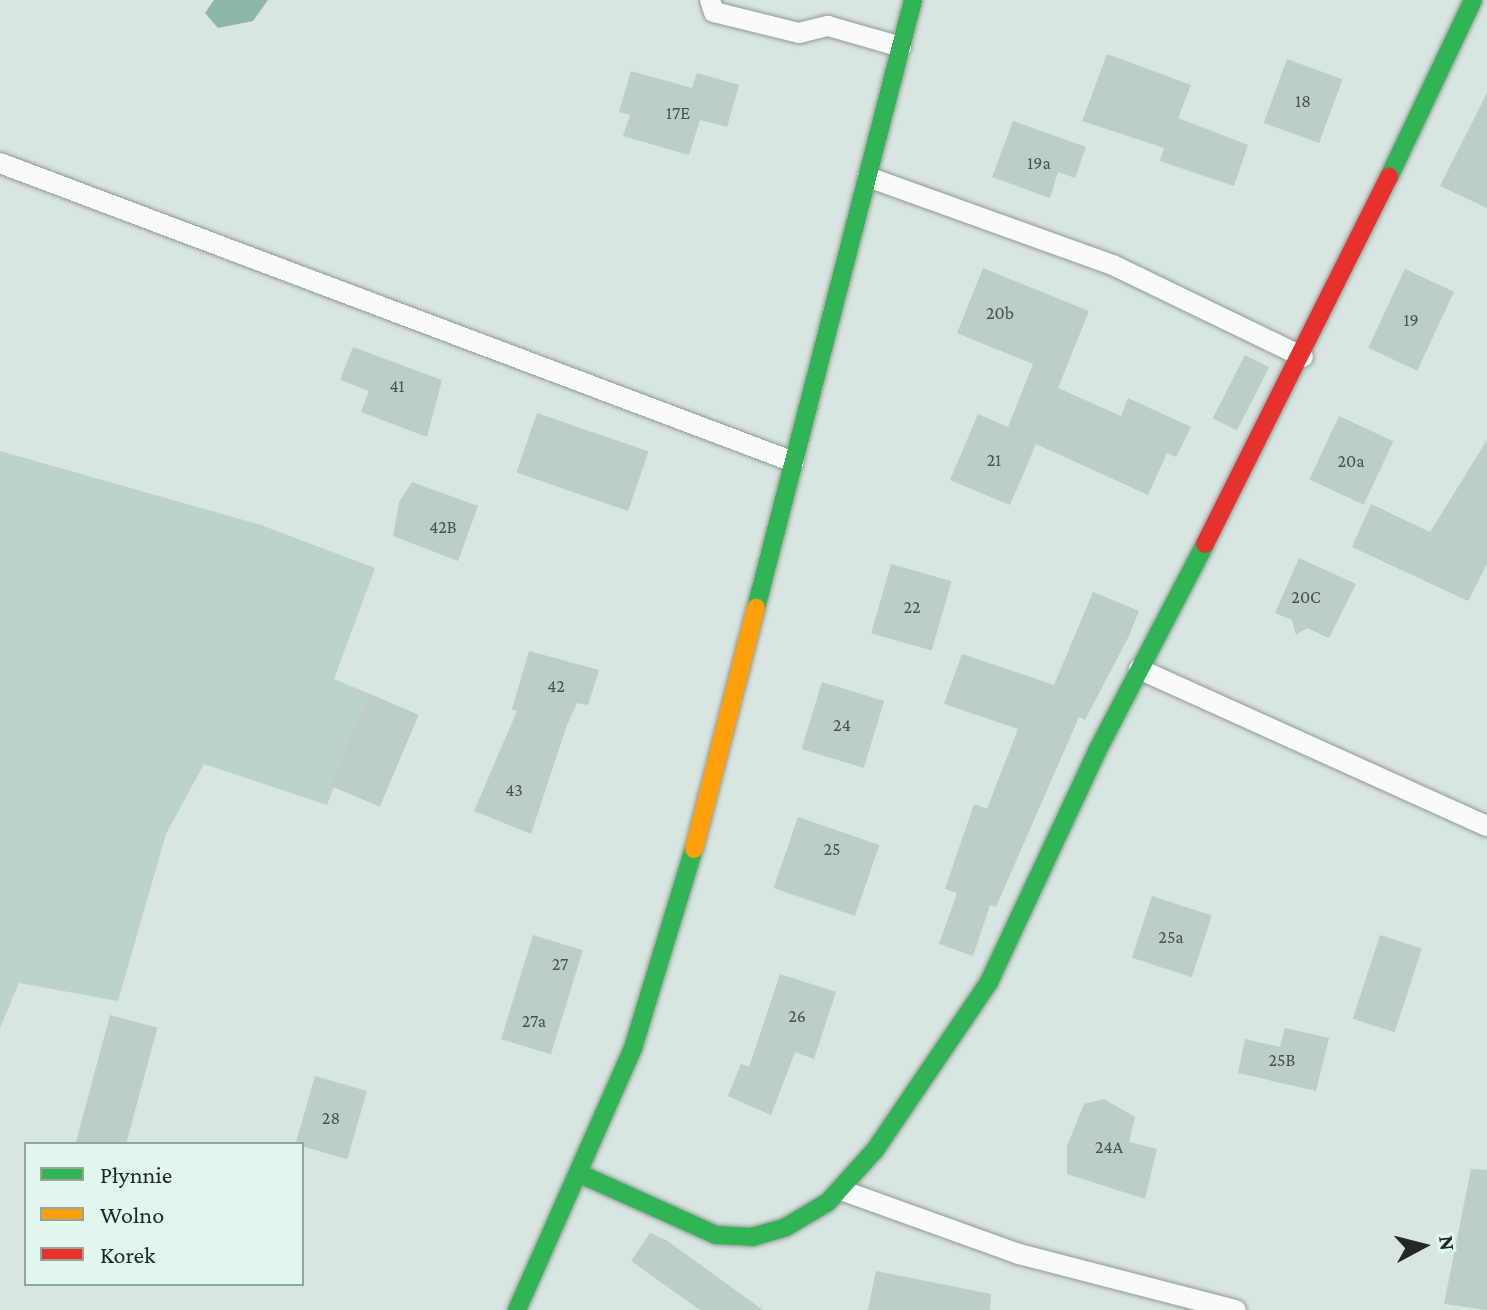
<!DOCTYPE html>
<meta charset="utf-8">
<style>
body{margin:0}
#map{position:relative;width:1487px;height:1310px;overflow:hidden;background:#d9e5e0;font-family:"Crimson Pro",serif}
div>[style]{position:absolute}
.green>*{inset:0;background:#bbd3c9}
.water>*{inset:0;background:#8db8a8}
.building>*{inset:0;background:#bdcdc7;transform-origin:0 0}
.roads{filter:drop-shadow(0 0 2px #909a96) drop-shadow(0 0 2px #909a96)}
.lane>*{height:20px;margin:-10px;padding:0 10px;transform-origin:10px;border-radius:10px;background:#f9fbfa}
.fast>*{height:18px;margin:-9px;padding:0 9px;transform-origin:9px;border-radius:9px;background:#30b455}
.slow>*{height:18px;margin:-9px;padding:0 9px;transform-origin:9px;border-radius:9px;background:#ff9f0a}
.jam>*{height:18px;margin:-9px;padding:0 9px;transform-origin:9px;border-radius:9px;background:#e5322d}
span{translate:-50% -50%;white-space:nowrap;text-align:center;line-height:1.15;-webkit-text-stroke:6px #e1f7ee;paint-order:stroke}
.number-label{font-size:18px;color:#48524e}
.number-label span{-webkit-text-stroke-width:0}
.legend{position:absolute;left:24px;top:1142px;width:280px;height:144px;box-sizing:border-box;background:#e1f7ee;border:2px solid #94a59e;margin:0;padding:10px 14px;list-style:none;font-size:24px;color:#212926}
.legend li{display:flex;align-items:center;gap:16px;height:40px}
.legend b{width:40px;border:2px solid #94a59e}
.north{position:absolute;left:1383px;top:1206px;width:80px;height:80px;-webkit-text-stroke:6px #e1f7ee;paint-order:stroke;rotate:83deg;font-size:22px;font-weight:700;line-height:32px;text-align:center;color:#212926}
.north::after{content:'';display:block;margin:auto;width:28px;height:36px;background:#212926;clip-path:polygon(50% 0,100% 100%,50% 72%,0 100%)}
</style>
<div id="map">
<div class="green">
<div style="clip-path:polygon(0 451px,261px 525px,375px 568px,334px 679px,370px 694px,327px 805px,204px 764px,166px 834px,118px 1001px,19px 983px,0 1028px)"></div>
</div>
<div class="water">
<div style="clip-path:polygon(214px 0,268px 0,253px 21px,218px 28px,205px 13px)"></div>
</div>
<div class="building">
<div style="clip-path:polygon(1107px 54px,1191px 85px,1178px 118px,1248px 145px,1234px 186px,1160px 161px,1164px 148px,1082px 121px)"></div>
<div style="left:1287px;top:59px;width:59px;height:68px;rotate:20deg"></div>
<div style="clip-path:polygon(631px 71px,692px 88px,697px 73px,739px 85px,727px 127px,700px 120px,689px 155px,623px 136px,630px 115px,619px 112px)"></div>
<div style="clip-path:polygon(1487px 93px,1487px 208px,1440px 186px)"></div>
<div style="clip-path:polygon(1013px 121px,1086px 147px,1075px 178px,1058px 172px,1050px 198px,992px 177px)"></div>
<div style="clip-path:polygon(983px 268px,1089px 311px,1058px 388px,1121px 416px,1128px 398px,1191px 427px,1176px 457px,1167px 453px,1148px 495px,1036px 444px,1010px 505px,950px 480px,978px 414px,1008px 427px,1033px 364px,957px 333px)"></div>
<div style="left:1405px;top:269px;width:54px;height:87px;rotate:25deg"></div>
<div style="clip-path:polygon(353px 347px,442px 380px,427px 437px,361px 412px,369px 391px,340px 380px)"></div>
<div style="left:1245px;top:355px;width:27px;height:71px;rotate:27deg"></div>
<div style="left:537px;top:413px;width:118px;height:63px;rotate:19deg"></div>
<div style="left:1339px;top:416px;width:60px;height:70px;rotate:25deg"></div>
<div style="clip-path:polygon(1487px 440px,1487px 564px,1468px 601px,1352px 547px,1371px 504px,1430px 532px)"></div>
<div style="clip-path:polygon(412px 482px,478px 506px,458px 561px,393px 536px,399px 502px)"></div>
<div style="clip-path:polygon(1299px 558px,1356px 584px,1329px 638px,1307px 628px,1296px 635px,1292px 620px,1275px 613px)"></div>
<div style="left:891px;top:564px;width:63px;height:72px;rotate:16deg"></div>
<div style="clip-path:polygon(1093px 592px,1139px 611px,1129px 636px,1085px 720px,1079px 717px,996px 907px,990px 905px,973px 956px,939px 944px,957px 893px,945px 889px,974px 804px,987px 809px,1018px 729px,944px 704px,962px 654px,1054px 685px)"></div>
<div style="clip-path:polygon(529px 651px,599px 670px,588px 705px,577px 703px,567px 725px,531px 834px,474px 811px,517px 711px,512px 709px)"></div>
<div style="left:822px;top:682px;width:65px;height:70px;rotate:17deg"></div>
<div style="left:370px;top:694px;width:53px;height:100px;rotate:23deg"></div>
<div style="left:798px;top:817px;width:86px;height:75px;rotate:19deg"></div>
<div style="left:1152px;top:896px;width:63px;height:65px;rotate:18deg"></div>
<div style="left:533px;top:935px;width:52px;height:109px;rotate:17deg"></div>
<div style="left:1380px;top:935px;width:44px;height:88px;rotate:18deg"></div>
<div style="clip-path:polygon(780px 974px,836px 992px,814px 1059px,795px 1052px,771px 1115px,728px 1096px,741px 1064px,749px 1067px)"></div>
<div style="left:110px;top:1015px;width:49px;height:135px;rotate:15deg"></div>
<div style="clip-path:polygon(1285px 1028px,1329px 1038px,1316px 1091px,1238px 1073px,1245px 1039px,1280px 1047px)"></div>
<div style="left:315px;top:1076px;width:54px;height:71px;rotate:16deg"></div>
<div style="clip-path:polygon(1104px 1099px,1135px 1117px,1129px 1142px,1157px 1149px,1145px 1199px,1067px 1174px,1067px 1146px,1084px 1104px)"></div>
<div style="clip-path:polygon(1471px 1169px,1487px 1170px,1487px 1310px,1444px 1304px)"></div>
<div style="clip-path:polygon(650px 1233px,666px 1240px,763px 1310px,700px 1310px,631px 1261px)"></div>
<div style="clip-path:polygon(876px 1271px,991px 1294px,990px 1310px,868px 1310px)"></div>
</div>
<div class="roads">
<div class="lane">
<div style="left:710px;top:0;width:13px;rotate:72deg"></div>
<div style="left:714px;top:12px;width:88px;rotate:13.9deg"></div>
<div style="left:799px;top:33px;width:30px;rotate:-14deg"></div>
<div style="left:828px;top:26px;width:76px;rotate:16deg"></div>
<div style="left:0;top:163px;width:848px;rotate:20.64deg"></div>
<div style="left:868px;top:177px;width:260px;rotate:19.8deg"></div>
<div style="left:1113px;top:265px;width:211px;rotate:25.8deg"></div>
<div style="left:1139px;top:669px;width:382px;rotate:24.3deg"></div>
<div style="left:841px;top:1190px;width:189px;rotate:19.8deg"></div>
<div style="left:1019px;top:1254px;width:224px;rotate:14.5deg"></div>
</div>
<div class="fast">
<div style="left:1389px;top:177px;width:196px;rotate:-64.6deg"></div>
<div style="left:756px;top:608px;width:628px;rotate:-75.52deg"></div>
<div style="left:578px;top:1173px;width:151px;rotate:24.2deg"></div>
<div style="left:716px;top:1235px;width:36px;rotate:3deg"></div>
<div style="left:752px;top:1237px;width:35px;rotate:-16deg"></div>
<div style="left:786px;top:1227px;width:49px;rotate:-30.8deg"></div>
<div style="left:828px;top:1202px;width:70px;rotate:-47.9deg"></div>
<div style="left:875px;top:1150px;width:203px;rotate:-55.8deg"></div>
<div style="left:989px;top:982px;width:255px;rotate:-64.9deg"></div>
<div style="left:1097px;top:751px;width:233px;rotate:-62.4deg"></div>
<div style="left:517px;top:1310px;width:287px;rotate:-66.1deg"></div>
<div style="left:633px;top:1048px;width:208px;rotate:-73deg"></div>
</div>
<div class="slow">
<div style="left:694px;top:849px;width:249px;rotate:-75.6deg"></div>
</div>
<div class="jam">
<div style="left:1205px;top:544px;width:411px;rotate:-63.4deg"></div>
</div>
</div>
<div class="number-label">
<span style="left:1303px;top:101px">18</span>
<span style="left:678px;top:113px">17E</span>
<span style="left:1039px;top:163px">19a</span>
<span style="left:1000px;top:313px">20b</span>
<span style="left:1411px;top:320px">19</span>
<span style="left:397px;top:386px">41</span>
<span style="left:994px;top:460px">21</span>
<span style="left:1351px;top:461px">20a</span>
<span style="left:443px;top:527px">42B</span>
<span style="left:1306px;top:597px">20C</span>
<span style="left:912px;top:607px">22</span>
<span style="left:556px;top:686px">42</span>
<span style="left:842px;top:725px">24</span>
<span style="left:514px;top:790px">43</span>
<span style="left:832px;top:849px">25</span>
<span style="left:1171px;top:937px">25a</span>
<span style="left:560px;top:964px">27</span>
<span style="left:797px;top:1016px">26</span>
<span style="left:534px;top:1021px">27a</span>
<span style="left:1282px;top:1060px">25B</span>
<span style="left:331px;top:1118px">28</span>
<span style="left:1109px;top:1147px">24A</span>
</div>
<ul class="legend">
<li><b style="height:10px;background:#30b455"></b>Płynnie</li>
<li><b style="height:10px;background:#ff9f0a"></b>Wolno</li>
<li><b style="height:10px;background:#e5322d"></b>Korek</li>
</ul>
<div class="north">N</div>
</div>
